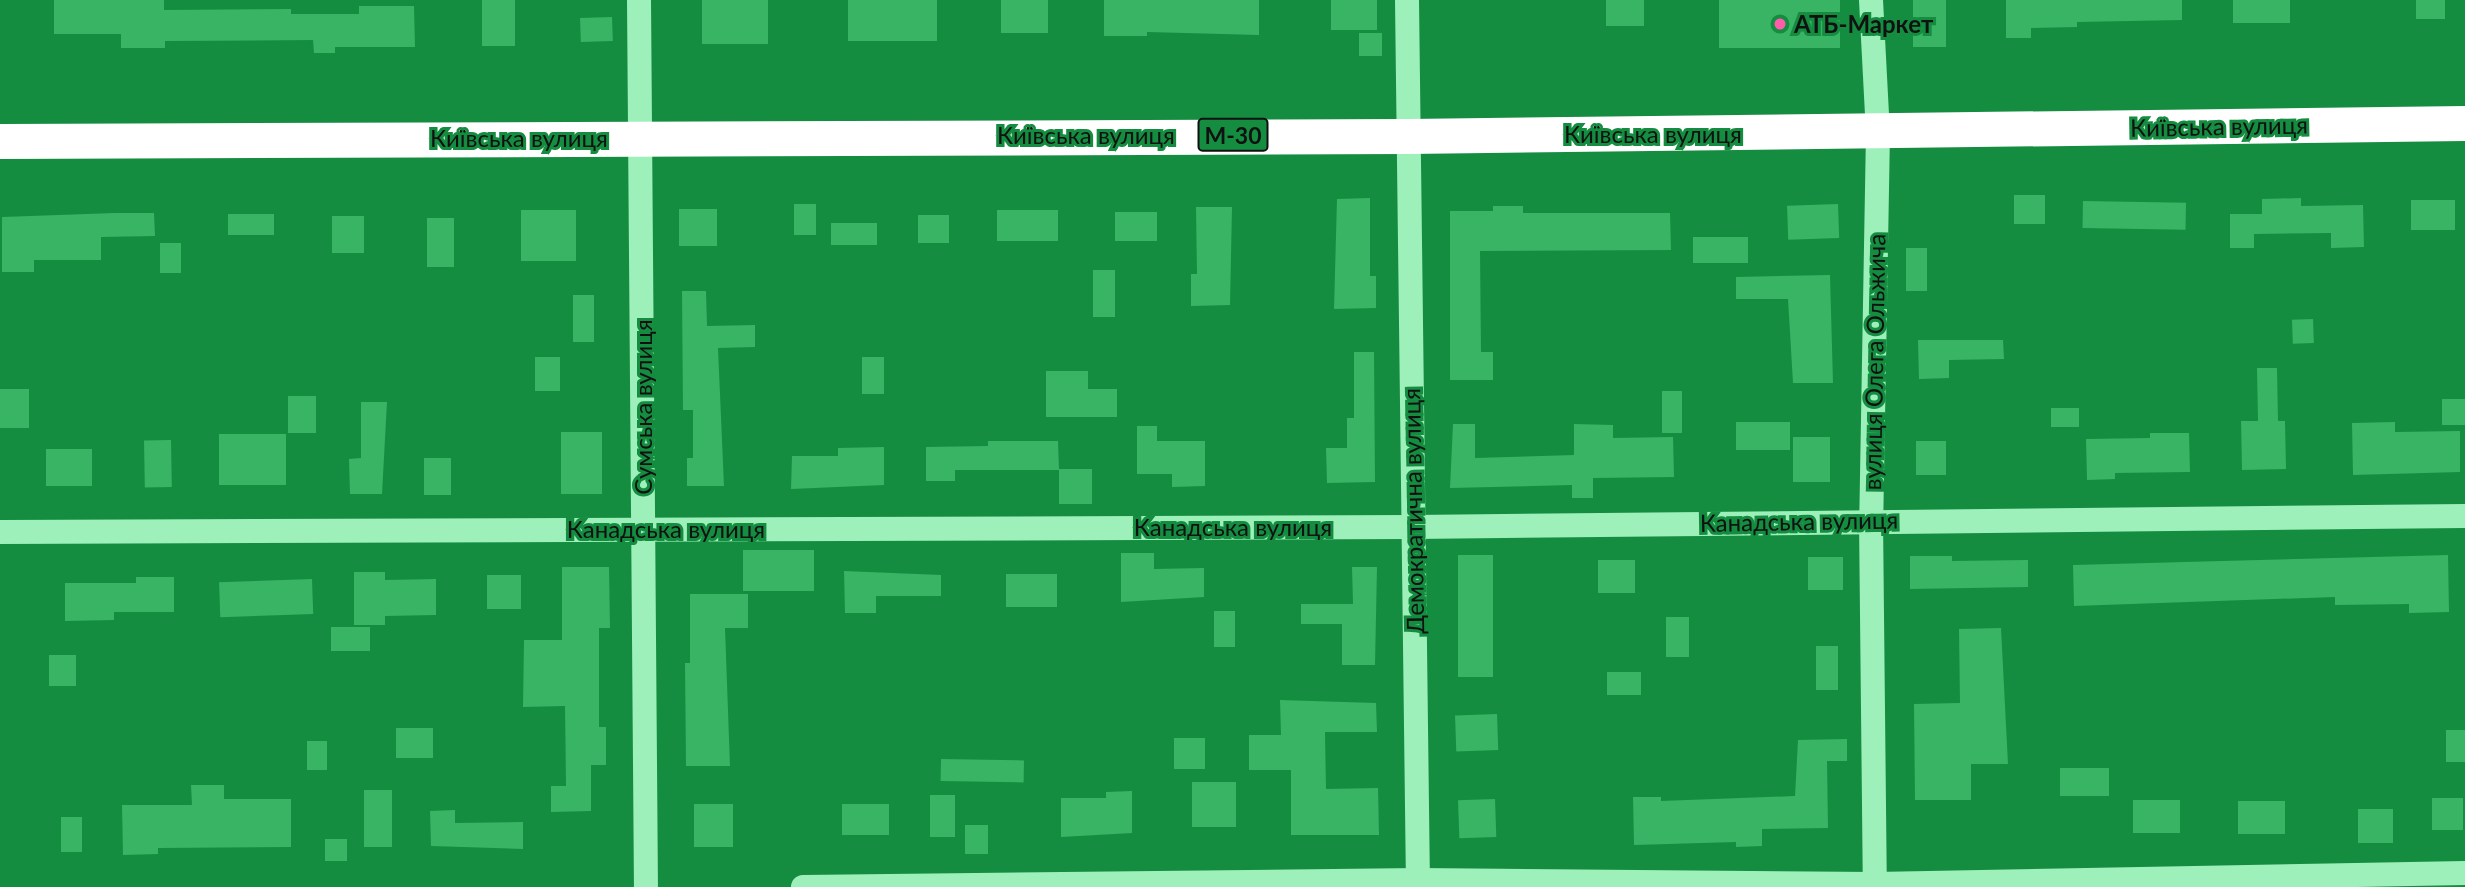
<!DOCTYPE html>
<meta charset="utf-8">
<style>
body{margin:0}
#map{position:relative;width:2465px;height:887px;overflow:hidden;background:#148d40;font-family:Lato,sans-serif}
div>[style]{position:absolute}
.building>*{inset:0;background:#38b464;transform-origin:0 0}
.minor>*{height:24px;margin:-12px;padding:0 12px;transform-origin:12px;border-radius:12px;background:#9df0ba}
.highway>*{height:35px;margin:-17.5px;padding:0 17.5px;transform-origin:17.5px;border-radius:17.5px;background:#fff}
.dots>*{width:19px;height:19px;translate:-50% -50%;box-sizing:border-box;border:4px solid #148d40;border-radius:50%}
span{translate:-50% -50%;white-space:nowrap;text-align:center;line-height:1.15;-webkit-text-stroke:6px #148d40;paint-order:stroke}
.shield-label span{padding:2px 5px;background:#148d40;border:2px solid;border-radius:5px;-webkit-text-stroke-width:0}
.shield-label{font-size:23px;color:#111;font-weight:700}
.poi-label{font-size:24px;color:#111;font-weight:700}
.left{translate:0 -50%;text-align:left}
.street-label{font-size:24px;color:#111}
</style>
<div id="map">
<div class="building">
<div style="clip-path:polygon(54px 0,164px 0,164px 10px,291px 9px,291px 14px,359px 14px,359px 6px,414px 6px,415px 47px,335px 47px,335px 53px,314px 53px,313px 40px,165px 41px,165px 48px,121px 48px,121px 34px,54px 34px)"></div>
<div style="left:482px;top:0;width:33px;height:46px"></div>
<div style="left:702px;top:0;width:66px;height:44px"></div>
<div style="left:848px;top:0;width:89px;height:41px"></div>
<div style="left:1001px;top:0;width:47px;height:33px"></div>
<div style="clip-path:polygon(1104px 0,1259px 0,1259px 35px,1147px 32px,1147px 36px,1104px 36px)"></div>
<div style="left:1331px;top:0;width:46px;height:30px"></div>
<div style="left:1606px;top:0;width:38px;height:26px"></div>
<div style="left:1719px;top:0;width:121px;height:48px"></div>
<div style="left:1913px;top:0;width:33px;height:47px"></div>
<div style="clip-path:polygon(2006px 0,2182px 0,2182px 20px,2077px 22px,2077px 27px,2031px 28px,2031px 38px,2006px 38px)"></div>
<div style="left:2233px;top:0;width:57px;height:23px"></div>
<div style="left:2416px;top:0;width:29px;height:19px"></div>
<div style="left:612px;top:17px;width:24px;height:32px;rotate:88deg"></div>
<div style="left:1359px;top:33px;width:23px;height:23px"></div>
<div style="left:2045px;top:195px;width:29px;height:31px;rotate:90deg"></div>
<div style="clip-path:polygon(1370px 198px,1370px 276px,1376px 276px,1376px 308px,1334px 309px,1337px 199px)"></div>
<div style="clip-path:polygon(2301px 198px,2301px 206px,2363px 205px,2364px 247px,2331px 248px,2331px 233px,2254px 234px,2254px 248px,2230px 248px,2230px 214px,2262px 214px,2262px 199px)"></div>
<div style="left:2455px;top:200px;width:30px;height:44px;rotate:90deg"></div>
<div style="left:2083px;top:201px;width:103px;height:27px;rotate:1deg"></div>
<div style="left:794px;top:204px;width:22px;height:31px"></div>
<div style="left:1838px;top:204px;width:34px;height:51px;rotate:88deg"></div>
<div style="clip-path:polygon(1493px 206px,1523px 206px,1523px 213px,1670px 213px,1671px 250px,1480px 251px,1481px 352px,1493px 352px,1493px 380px,1450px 380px,1450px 211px,1493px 211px)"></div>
<div style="clip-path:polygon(1196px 207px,1232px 207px,1230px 305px,1191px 306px,1191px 274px,1197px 274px)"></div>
<div style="left:679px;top:209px;width:38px;height:37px"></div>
<div style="left:576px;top:210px;width:51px;height:55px;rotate:90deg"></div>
<div style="left:997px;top:210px;width:61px;height:31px"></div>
<div style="left:1115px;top:212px;width:42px;height:29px"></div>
<div style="clip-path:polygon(115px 213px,154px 213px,155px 236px,101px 237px,101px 260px,34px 260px,34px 272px,2px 272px,2px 217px)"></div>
<div style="left:228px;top:214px;width:46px;height:21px"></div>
<div style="left:918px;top:215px;width:31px;height:28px"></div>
<div style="left:332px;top:216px;width:32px;height:37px"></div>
<div style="left:427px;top:218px;width:27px;height:49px"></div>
<div style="left:831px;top:223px;width:46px;height:22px"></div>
<div style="left:1748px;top:237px;width:26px;height:55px;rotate:90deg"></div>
<div style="left:160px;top:243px;width:21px;height:30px"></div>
<div style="left:1906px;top:248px;width:21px;height:43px"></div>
<div style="left:1093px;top:270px;width:22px;height:47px"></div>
<div style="clip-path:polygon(1830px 275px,1833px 383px,1793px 383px,1788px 299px,1736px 299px,1736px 277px)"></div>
<div style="clip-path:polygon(682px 291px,706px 291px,707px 326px,755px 325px,755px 347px,718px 348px,724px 486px,687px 486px,687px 458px,693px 458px,693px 410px,683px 410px)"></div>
<div style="left:573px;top:295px;width:21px;height:47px"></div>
<div style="left:2313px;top:319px;width:24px;height:21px;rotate:88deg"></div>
<div style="clip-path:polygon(1918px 340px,2003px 340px,2004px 359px,1949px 360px,1949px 378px,1919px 379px)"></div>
<div style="clip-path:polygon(1354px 352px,1374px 352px,1375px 482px,1327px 483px,1326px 448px,1347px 448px,1347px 418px,1354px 418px)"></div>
<div style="left:535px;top:357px;width:25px;height:34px"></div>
<div style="left:862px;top:357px;width:22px;height:37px"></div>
<div style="clip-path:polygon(2257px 368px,2277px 368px,2278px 421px,2285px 421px,2286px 469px,2242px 470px,2241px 421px,2258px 421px)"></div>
<div style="clip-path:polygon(1046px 371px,1088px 371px,1088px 389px,1117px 389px,1117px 417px,1046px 417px)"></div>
<div style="left:0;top:389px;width:29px;height:39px"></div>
<div style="left:1682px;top:391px;width:42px;height:20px;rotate:90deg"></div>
<div style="left:288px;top:396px;width:28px;height:37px"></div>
<div style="left:2442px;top:399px;width:23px;height:26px"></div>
<div style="clip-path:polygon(361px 402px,387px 402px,382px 494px,350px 494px,349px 459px,361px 458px)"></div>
<div style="left:2051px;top:408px;width:28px;height:19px"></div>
<div style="left:1736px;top:422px;width:54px;height:28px"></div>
<div style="clip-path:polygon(2395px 422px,2395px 432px,2460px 431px,2460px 472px,2353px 475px,2352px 423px)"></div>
<div style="clip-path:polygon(1453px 424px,1475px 424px,1475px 458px,1574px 455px,1574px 424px,1613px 425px,1613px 438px,1673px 437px,1674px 477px,1593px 478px,1593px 498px,1572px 498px,1572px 485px,1450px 488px)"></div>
<div style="clip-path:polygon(1137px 426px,1157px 426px,1157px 441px,1205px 441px,1205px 486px,1172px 487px,1172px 474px,1137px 474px)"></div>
<div style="left:561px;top:432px;width:41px;height:62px"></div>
<div style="clip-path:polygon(2150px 433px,2189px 433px,2190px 472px,2115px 473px,2115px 479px,2087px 480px,2086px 439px,2150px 438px)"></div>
<div style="left:286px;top:434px;width:51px;height:67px;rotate:90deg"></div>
<div style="left:1793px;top:437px;width:37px;height:45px"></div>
<div style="left:171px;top:440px;width:47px;height:27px;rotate:89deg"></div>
<div style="clip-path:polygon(988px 441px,1058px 441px,1059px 470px,955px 470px,955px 481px,926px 481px,926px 447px,988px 446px)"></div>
<div style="left:1916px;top:441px;width:30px;height:34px"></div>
<div style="clip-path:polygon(884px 447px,884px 485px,791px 489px,792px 456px,838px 456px,838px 448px)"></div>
<div style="left:46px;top:449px;width:46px;height:37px"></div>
<div style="left:424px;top:458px;width:27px;height:37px"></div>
<div style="left:1092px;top:469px;width:35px;height:33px;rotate:90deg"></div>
<div style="left:743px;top:550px;width:71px;height:41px"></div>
<div style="clip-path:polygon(1121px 553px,1154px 553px,1154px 569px,1204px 568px,1204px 597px,1121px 602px)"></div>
<div style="left:1458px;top:555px;width:35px;height:122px"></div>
<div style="clip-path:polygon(2448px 555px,2449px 612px,2409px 613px,2409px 604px,2335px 605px,2335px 597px,2074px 606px,2073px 565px)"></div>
<div style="clip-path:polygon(1910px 556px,1952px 556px,1952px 561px,2028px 560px,2028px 587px,1910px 589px)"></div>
<div style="left:1808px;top:557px;width:35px;height:33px"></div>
<div style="left:1635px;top:560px;width:33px;height:37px;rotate:90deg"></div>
<div style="clip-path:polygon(562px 567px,609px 567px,610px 628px,599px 628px,599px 727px,606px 727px,606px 765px,591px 765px,591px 811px,551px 812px,551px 786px,566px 786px,565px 706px,523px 707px,524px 640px,562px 640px)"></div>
<div style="clip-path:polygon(1352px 567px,1377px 567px,1375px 665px,1342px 665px,1342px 624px,1301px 624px,1301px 604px,1353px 604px)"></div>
<div style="clip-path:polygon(844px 571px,941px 575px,941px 596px,876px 596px,876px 613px,845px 613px)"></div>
<div style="clip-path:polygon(354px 572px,385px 572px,385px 580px,436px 579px,436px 615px,385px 616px,385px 625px,354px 625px)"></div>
<div style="left:1006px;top:574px;width:51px;height:33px"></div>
<div style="left:487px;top:575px;width:34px;height:34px"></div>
<div style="clip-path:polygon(136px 577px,174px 577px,174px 612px,114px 612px,114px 620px,65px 621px,65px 583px,136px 583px)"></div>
<div style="left:312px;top:579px;width:35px;height:93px;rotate:88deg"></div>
<div style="clip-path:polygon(690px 594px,748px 594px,748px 628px,725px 628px,730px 766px,686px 766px,685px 663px,690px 663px)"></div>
<div style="left:1214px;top:611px;width:21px;height:36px"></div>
<div style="left:1666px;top:617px;width:23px;height:40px"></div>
<div style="left:331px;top:627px;width:39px;height:24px"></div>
<div style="clip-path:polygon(2001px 628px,2008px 764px,1971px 764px,1971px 800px,1915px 800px,1914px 704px,1960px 703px,1959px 629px)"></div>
<div style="left:1816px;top:646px;width:22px;height:44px"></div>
<div style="left:49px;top:655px;width:27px;height:31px"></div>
<div style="left:1641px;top:672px;width:23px;height:34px;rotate:90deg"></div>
<div style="clip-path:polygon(1280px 700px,1376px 703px,1377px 732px,1325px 732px,1326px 789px,1378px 788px,1379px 835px,1291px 835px,1291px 770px,1249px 770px,1249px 735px,1281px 735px)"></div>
<div style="left:1497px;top:714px;width:36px;height:42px;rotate:88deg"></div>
<div style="left:433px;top:728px;width:30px;height:37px;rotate:90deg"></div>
<div style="left:2446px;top:730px;width:19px;height:32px"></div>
<div style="left:1205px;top:738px;width:31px;height:31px;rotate:90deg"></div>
<div style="clip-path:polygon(1847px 739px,1847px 761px,1827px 761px,1828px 828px,1762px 829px,1762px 846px,1736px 847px,1736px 842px,1634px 845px,1633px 797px,1661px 797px,1661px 801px,1795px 796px,1798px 740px)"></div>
<div style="left:307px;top:741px;width:20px;height:29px"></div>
<div style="left:941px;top:759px;width:83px;height:22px;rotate:1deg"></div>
<div style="left:2109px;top:768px;width:28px;height:49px;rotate:90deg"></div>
<div style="left:1192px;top:782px;width:44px;height:45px"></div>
<div style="clip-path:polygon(191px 785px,224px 785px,224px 799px,291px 799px,291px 847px,158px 848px,158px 854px,123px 855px,122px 805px,192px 805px)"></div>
<div style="left:392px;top:790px;width:57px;height:28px;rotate:90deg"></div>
<div style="clip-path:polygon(1132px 791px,1132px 833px,1061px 837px,1061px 798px,1106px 798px,1106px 792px)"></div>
<div style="left:930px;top:795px;width:25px;height:42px"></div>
<div style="left:2432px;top:798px;width:31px;height:32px"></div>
<div style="left:1495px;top:799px;width:38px;height:37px;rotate:88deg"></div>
<div style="left:2180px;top:800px;width:33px;height:47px;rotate:90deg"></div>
<div style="left:2238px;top:801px;width:47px;height:33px"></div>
<div style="left:694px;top:804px;width:39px;height:43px"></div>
<div style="left:842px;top:804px;width:47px;height:31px"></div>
<div style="left:2393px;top:809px;width:34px;height:35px;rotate:90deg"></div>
<div style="clip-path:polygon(455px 810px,455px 823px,523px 822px,523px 849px,431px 846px,430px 811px)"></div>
<div style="left:61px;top:817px;width:21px;height:35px"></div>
<div style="left:965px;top:825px;width:23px;height:29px"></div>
<div style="left:347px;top:839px;width:22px;height:22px;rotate:90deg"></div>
</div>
<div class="minor">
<div style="left:639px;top:0;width:887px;rotate:89.55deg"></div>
<div style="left:1407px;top:0;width:887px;rotate:89.29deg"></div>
<div style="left:1871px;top:0;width:132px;rotate:87deg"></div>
<div style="left:1878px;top:132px;width:387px;rotate:91deg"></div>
<div style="left:1871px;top:519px;width:368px;rotate:89.4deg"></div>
<div style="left:0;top:532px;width:1413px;rotate:-0.2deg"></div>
<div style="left:1413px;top:527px;width:1052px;rotate:-0.6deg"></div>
<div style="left:803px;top:887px;width:615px;rotate:-0.65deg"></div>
<div style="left:1418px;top:880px;width:457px;rotate:0.5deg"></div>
<div style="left:1875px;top:884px;width:590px;rotate:-1.07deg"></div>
</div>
<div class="highway">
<div style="left:0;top:141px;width:1408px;rotate:-0.2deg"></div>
<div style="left:1408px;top:136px;width:1057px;rotate:-0.7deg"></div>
</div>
<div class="dots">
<div style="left:1780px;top:24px;background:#ff5cab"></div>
</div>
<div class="shield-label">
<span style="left:1233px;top:135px">М-30</span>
</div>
<div class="poi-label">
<span class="left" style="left:1794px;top:24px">АТБ-Маркет</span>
</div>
<div class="street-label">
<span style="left:2219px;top:126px;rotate:-1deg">Київська вулиця</span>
<span style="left:1653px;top:134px">Київська вулиця</span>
<span style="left:1086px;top:135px">Київська вулиця</span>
<span style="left:519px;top:138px">Київська вулиця</span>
<span style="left:1874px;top:362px;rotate:-89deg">вулиця Олега Ольжича</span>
<span style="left:643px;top:407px;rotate:-90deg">Сумська вулиця</span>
<span style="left:1413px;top:511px;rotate:-91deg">Демократична вулиця</span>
<span style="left:1799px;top:521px;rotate:-1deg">Канадська вулиця</span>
<span style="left:1233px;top:527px">Канадська вулиця</span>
<span style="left:666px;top:529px">Канадська вулиця</span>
</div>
</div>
